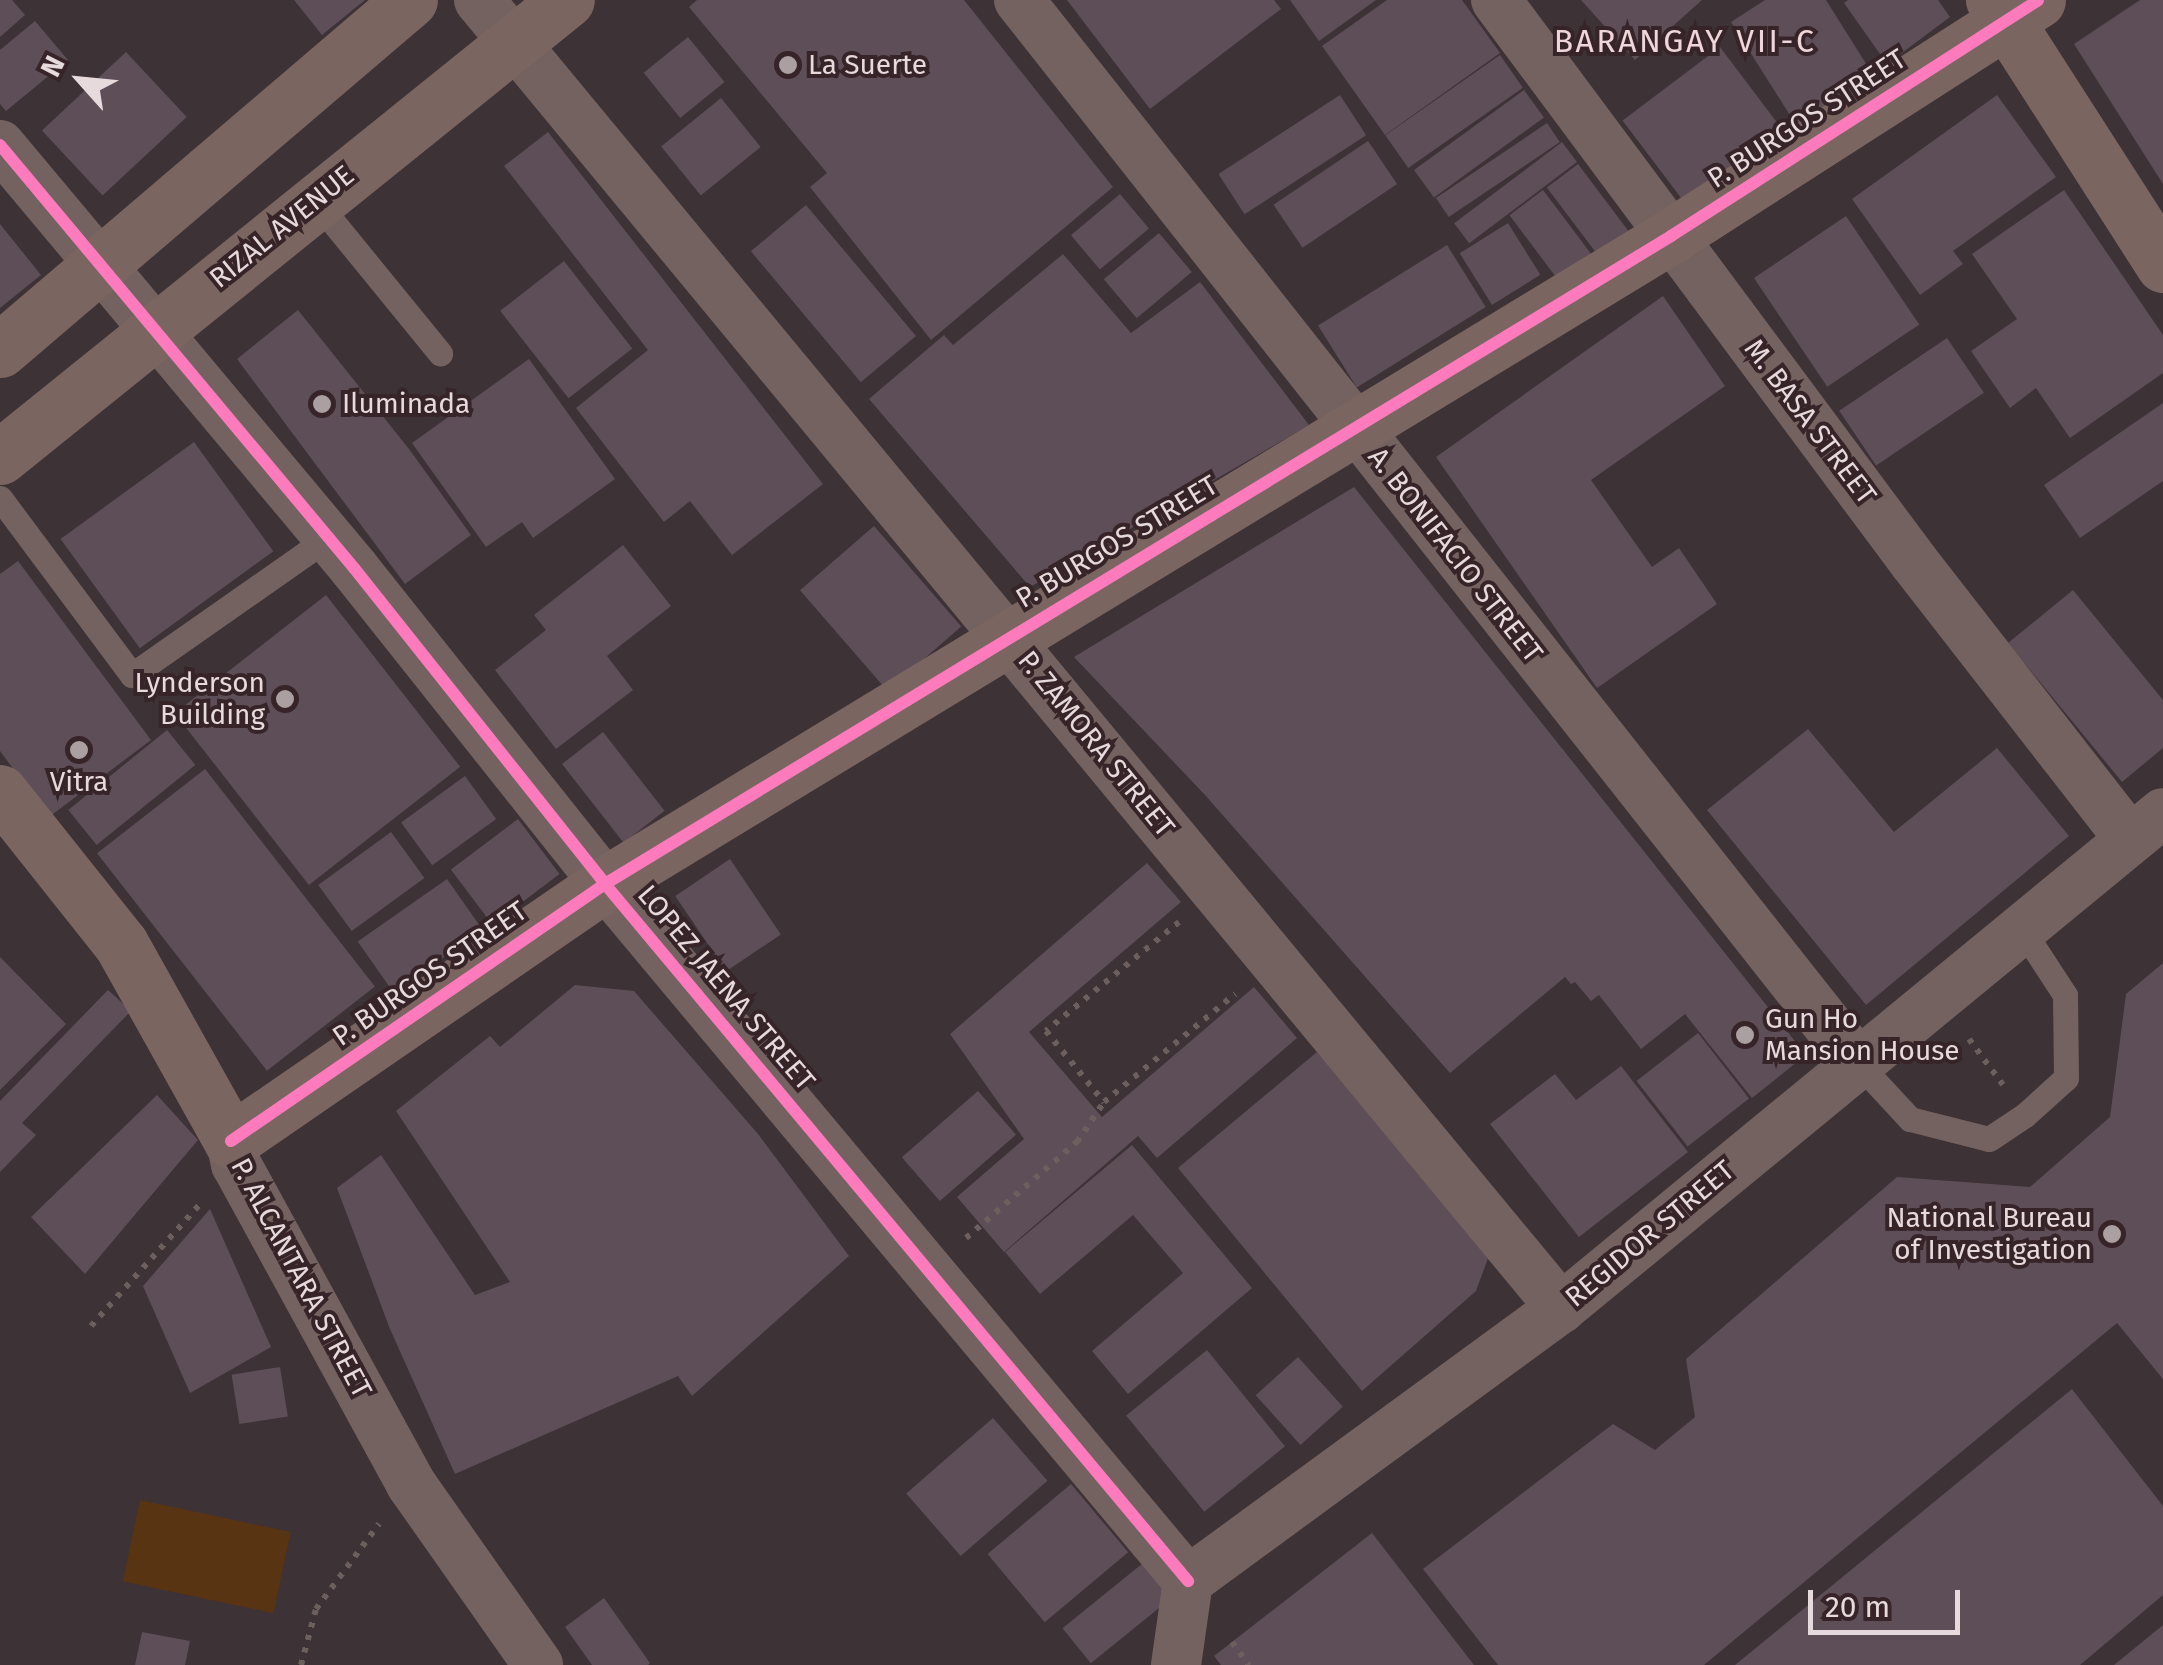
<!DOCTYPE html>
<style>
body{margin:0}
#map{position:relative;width:2163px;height:1665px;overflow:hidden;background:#3d3235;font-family:"Fira Sans",sans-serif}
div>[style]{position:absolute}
.green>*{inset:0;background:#593412;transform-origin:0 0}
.building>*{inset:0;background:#5e4e58;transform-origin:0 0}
.path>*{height:6px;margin-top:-3px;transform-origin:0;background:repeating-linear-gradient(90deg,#6d5f5e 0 5px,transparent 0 13px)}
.lane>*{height:25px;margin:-12.5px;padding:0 12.5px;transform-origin:12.5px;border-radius:12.5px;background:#736260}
.street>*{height:50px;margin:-25px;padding:0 25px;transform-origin:25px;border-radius:25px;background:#736260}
.secondary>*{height:55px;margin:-27.5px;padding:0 27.5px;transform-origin:27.5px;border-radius:27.5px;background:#7a6561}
.cycleway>*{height:12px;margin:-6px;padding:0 6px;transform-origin:6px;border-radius:6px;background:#fd7abc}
.dots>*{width:28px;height:28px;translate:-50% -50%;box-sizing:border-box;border:5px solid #362428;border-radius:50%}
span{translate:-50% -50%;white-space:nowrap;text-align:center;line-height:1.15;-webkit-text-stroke:8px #362428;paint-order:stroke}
.poi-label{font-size:28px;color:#e7dadc}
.left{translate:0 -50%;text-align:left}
.right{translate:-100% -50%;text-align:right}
.street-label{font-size:28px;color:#e7dadc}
.quarter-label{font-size:32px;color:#efd6db;letter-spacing:2.5px}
.north{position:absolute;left:30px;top:30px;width:100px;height:100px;-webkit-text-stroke:8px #362428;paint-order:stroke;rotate:297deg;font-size:28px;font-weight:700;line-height:40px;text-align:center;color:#e7dadc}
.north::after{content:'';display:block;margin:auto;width:35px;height:45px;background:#e7dadc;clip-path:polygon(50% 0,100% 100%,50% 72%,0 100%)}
.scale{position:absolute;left:1808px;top:1590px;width:152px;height:45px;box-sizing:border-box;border:5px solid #e7dadc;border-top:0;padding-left:12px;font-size:30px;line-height:35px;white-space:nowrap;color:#e7dadc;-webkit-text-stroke:8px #362428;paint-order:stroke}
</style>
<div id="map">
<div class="green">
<div style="left:140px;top:1500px;width:154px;height:83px;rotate:12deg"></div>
</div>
<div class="building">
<div style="clip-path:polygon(0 0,12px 0,25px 15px,0 37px)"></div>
<div style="clip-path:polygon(294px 0,365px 0,322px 35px)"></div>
<div style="clip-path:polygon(697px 0,964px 0,1113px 187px,931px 340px,810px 187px,827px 173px,689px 7px)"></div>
<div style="clip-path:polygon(1067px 0,1274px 0,1281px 9px,1150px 109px)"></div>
<div style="clip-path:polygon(1290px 0,1376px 0,1319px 41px)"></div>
<div style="clip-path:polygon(1387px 0,1462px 0,1500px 53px,1385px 135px,1322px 46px)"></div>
<div style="clip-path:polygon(1581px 0,1702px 0,1635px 60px)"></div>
<div style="clip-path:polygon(1765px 0,1826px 0,1875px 78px,1798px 128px,1731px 22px)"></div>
<div style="clip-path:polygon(1848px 0,1938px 0,1950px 17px,1887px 64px,1844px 3px)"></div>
<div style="clip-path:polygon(2140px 0,2163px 0,2163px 184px,2074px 44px)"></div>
<div style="clip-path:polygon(35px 21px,68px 60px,6px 111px,0 104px,0 50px)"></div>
<div style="left:688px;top:37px;width:58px;height:57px;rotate:51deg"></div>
<div style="left:1720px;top:47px;width:106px;height:122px;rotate:53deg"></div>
<div style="left:126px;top:52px;width:89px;height:115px;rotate:47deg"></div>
<div style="left:1500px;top:55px;width:40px;height:140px;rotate:55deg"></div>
<div style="left:1524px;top:90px;width:34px;height:136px;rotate:54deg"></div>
<div style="left:1340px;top:95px;width:48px;height:145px;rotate:57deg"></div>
<div style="clip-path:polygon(1997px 95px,2056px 177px,1953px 251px,1963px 264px,1920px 295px,1852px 199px)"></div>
<div style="left:721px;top:98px;width:63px;height:77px;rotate:51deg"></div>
<div style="left:1547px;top:123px;width:23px;height:134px;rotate:56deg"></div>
<div style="clip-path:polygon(548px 132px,823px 484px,732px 555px,690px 501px,664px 522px,576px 408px,648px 350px,504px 166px)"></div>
<div style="left:1368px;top:141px;width:52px;height:114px;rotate:56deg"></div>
<div style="left:1562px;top:142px;width:25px;height:135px;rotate:53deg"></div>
<div style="left:1578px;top:164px;width:91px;height:39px;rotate:53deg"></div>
<div style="left:1543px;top:190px;width:85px;height:42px;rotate:53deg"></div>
<div style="clip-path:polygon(2064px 190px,2163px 335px,2163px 373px,2070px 438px,2036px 388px,2010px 408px,1971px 351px,2017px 319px,1972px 254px)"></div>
<div style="left:1120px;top:194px;width:45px;height:64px;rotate:50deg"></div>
<div style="left:806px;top:205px;width:171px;height:72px;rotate:50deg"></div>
<div style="left:1846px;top:216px;width:131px;height:111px;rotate:56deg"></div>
<div style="left:1508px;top:223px;width:61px;height:57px;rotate:58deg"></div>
<div style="clip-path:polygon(0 224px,41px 275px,0 308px)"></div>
<div style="left:1159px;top:233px;width:51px;height:72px;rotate:50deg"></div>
<div style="left:1447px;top:245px;width:73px;height:152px;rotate:58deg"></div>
<div style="clip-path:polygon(1063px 254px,1131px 333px,1200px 282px,1309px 425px,1030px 587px,869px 399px,944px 335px,953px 345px)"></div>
<div style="left:564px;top:261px;width:111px;height:81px;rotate:52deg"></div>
<div style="clip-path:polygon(1663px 296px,1725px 386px,1591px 480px,1652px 567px,1679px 548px,1717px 604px,1597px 688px,1436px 457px)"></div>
<div style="clip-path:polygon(298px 310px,409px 449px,471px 535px,405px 584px,237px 359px)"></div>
<div style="left:1947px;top:338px;width:66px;height:130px;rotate:56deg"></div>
<div style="clip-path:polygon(529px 359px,615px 479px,533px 538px,522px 522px,486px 547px,412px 443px)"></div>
<div style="clip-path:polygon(2163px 403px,2163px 481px,2080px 538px,2044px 485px)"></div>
<div style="left:194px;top:442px;width:135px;height:165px;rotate:54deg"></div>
<div style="clip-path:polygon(1354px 487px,1806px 1055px,1752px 1098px,1685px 1014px,1641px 1049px,1599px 995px,1591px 1001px,1575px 982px,1571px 984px,1565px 977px,1450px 1073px,1205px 795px,1074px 657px)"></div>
<div style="left:874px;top:526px;width:133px;height:98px;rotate:49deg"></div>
<div style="clip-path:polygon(623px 545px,671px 606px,607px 656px,633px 690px,556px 749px,495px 670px,546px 630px,534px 615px)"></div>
<div style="clip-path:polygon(18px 561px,151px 740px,49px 817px,0 751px,0 574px)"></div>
<div style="clip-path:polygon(2073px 590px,2163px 700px,2163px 748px,2122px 782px,2008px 643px)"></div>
<div style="left:326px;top:595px;width:218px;height:192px;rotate:52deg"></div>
<div style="clip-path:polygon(1808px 729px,1894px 832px,1997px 748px,2069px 836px,1866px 1005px,1707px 810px)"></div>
<div style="left:167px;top:730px;width:45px;height:127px;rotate:51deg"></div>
<div style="left:603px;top:732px;width:100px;height:52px;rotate:52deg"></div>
<div style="left:205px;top:769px;width:276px;height:137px;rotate:52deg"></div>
<div style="left:465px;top:776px;width:53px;height:79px;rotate:54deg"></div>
<div style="left:518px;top:819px;width:69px;height:84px;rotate:53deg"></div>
<div style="left:391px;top:832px;width:57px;height:90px;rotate:54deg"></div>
<div style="left:730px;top:859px;width:91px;height:66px;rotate:56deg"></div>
<div style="clip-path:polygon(1147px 863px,1181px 902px,1029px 1032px,1102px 1117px,1254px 987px,1297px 1038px,1157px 1158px,1138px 1136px,1004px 1252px,957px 1197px,1024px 1139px,950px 1034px)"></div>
<div style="left:447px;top:879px;width:62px;height:109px;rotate:55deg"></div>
<div style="clip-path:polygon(0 957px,66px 1024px,0 1090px)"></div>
<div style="clip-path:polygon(2163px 963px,2163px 1379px,2117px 1323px,1704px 1665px,1498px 1665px,1423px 1569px,1613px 1424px,1655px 1450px,1695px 1417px,1686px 1359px,1897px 1177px,2030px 1187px,2110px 1117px,2126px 994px)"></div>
<div style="clip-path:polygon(575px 985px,634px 991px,758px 1134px,849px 1256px,692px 1396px,678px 1376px,455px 1474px,390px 1329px,337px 1188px,381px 1155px,475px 1295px,510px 1282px,396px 1111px,490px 1036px,500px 1047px)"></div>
<div style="clip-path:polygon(108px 990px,131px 1011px,22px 1123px,36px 1135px,0 1172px,0 1101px)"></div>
<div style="left:1698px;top:1033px;width:83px;height:78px;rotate:52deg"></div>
<div style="clip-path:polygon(1317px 1052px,1491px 1250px,1476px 1291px,1362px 1391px,1178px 1168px)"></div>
<div style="clip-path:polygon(1621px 1066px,1688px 1152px,1579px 1237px,1490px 1124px,1555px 1074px,1576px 1100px)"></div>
<div style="left:978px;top:1091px;width:58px;height:101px;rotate:49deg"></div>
<div style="clip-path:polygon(157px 1095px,198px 1140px,85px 1274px,31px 1217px)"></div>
<div style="clip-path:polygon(1132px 1145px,1252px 1288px,1128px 1394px,1092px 1351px,1183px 1273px,1133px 1215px,1040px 1294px,1005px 1252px)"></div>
<div style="clip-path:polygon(210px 1209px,271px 1347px,190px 1393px,143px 1286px)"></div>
<div style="left:1207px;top:1350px;width:124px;height:104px;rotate:51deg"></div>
<div style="left:1298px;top:1357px;width:67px;height:57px;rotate:48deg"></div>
<div style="left:280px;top:1367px;width:50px;height:49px;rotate:81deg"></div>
<div style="clip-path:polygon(2072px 1389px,2163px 1506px,2163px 1595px,2080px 1665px,1735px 1665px)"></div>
<div style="left:993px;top:1418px;width:83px;height:115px;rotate:49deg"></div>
<div style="left:1071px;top:1484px;width:89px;height:109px;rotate:50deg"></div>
<div style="clip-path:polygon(1372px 1533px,1474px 1665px,1221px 1665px,1214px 1656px)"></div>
<div style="left:1148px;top:1559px;width:45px;height:110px;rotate:51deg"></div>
<div style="clip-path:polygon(604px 1598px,650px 1663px,648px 1665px,592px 1665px,565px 1627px)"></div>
<div style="clip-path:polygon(2163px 1625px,2163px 1665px,2114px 1665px)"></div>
<div style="clip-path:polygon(142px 1632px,190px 1641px,185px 1665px,135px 1665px)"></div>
</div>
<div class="path">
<div style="left:1179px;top:922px;width:172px;rotate:140.7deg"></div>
<div style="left:1046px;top:1031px;width:92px;rotate:50.8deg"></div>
<div style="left:1104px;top:1102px;width:170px;rotate:-39.5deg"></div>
<div style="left:1969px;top:1039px;width:57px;rotate:53.5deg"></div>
<div style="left:966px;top:1238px;width:147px;rotate:-40.9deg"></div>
<div style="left:1077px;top:1142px;width:48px;rotate:-56deg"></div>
<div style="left:91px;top:1326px;width:164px;rotate:-48.2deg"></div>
<div style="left:1232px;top:1642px;width:29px;rotate:54deg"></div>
<div style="left:301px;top:1665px;width:58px;rotate:-75deg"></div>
<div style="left:316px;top:1609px;width:106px;rotate:-53.5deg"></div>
</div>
<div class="lane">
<div style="left:315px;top:200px;width:198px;rotate:50.8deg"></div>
<div style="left:0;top:498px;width:221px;rotate:53.3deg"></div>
<div style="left:132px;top:675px;width:241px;rotate:-35deg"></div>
<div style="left:1857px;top:1062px;width:78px;rotate:47.1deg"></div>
<div style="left:1910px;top:1119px;width:81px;rotate:14.2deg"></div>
<div style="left:1989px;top:1139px;width:43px;rotate:-33.7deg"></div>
<div style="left:2025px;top:1115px;width:55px;rotate:-42.1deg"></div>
<div style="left:2066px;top:1078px;width:83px;rotate:-90.7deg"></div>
<div style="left:2065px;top:995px;width:79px;rotate:-123.1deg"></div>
</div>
<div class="street">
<div style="left:479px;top:0;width:1698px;rotate:50.4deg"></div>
<div style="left:1019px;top:0;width:1353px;rotate:51.72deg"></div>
<div style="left:1496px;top:0;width:700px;rotate:53.36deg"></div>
<div style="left:1914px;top:562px;width:351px;rotate:52.1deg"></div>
<div style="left:0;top:145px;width:552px;rotate:50.07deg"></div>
<div style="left:354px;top:568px;width:404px;rotate:51.5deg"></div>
<div style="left:605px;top:884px;width:909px;rotate:50.09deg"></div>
<div style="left:231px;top:1141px;width:24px;rotate:78deg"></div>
<div style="left:236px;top:1164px;width:365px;rotate:61.3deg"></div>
<div style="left:411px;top:1484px;width:221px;rotate:54.9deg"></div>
<div style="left:1176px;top:1665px;width:85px;rotate:-81.9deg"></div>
<div style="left:1188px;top:1581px;width:462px;rotate:-36.2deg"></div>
<div style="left:1561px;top:1308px;width:779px;rotate:-39.43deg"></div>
</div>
<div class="secondary">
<div style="left:1993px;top:0;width:315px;rotate:57.3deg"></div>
<div style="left:0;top:350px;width:539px;rotate:-40.49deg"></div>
<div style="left:0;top:457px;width:728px;rotate:-38.87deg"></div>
<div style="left:0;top:792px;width:194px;rotate:51.5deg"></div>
<div style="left:121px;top:944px;width:226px;rotate:60.8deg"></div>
<div style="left:231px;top:1141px;width:454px;rotate:-34.5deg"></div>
<div style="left:605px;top:884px;width:1248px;rotate:-31.29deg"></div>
<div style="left:1671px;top:236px;width:436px;rotate:-32.7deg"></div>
</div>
<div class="cycleway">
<div style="left:0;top:145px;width:552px;rotate:50.07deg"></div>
<div style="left:354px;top:568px;width:404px;rotate:51.5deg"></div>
<div style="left:605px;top:884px;width:909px;rotate:50.09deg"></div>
<div style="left:231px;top:1141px;width:454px;rotate:-34.5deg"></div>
<div style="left:605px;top:884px;width:1248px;rotate:-31.29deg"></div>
<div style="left:1671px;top:236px;width:436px;rotate:-32.7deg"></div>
</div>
<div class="dots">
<div style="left:788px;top:65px;background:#ac9fa2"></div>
<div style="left:322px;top:404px;background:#ac9fa2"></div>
<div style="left:285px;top:699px;background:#ac9fa2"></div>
<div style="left:79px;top:750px;background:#ac9fa2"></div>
<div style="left:1745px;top:1035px;background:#ac9fa2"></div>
<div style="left:2112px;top:1234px;background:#ac9fa2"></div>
</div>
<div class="poi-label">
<span class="left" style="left:808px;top:65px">La Suerte</span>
<span class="left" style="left:342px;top:404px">Iluminada</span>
<span class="right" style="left:265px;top:699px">Lynderson<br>Building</span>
<span style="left:79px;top:782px">Vitra</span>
<span class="left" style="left:1765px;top:1035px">Gun Ho<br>Mansion House</span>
<span class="right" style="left:2092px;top:1234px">National Bureau<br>of Investigation</span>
</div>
<div class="street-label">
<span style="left:1807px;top:119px;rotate:-33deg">P. BURGOS STREET</span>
<span style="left:282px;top:227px;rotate:-39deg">RIZAL AVENUE</span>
<span style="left:1810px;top:422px;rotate:53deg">M. BASA STREET</span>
<span style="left:1117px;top:542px;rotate:-31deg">P. BURGOS STREET</span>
<span style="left:1455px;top:555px;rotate:52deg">A. BONIFACIO STREET</span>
<span style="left:1096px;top:744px;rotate:51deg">P. ZAMORA STREET</span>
<span style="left:430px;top:974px;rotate:-35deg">P. BURGOS STREET</span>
<span style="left:726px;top:988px;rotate:50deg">LOPEZ JAENA STREET</span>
<span style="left:1650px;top:1234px;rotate:-40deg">REGIDOR STREET</span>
<span style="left:301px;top:1278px;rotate:62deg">P. ALCANTARA STREET</span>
</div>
<div class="quarter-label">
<span style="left:1685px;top:41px">BARANGAY VII-C</span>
</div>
<div class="north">N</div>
<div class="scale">20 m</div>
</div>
